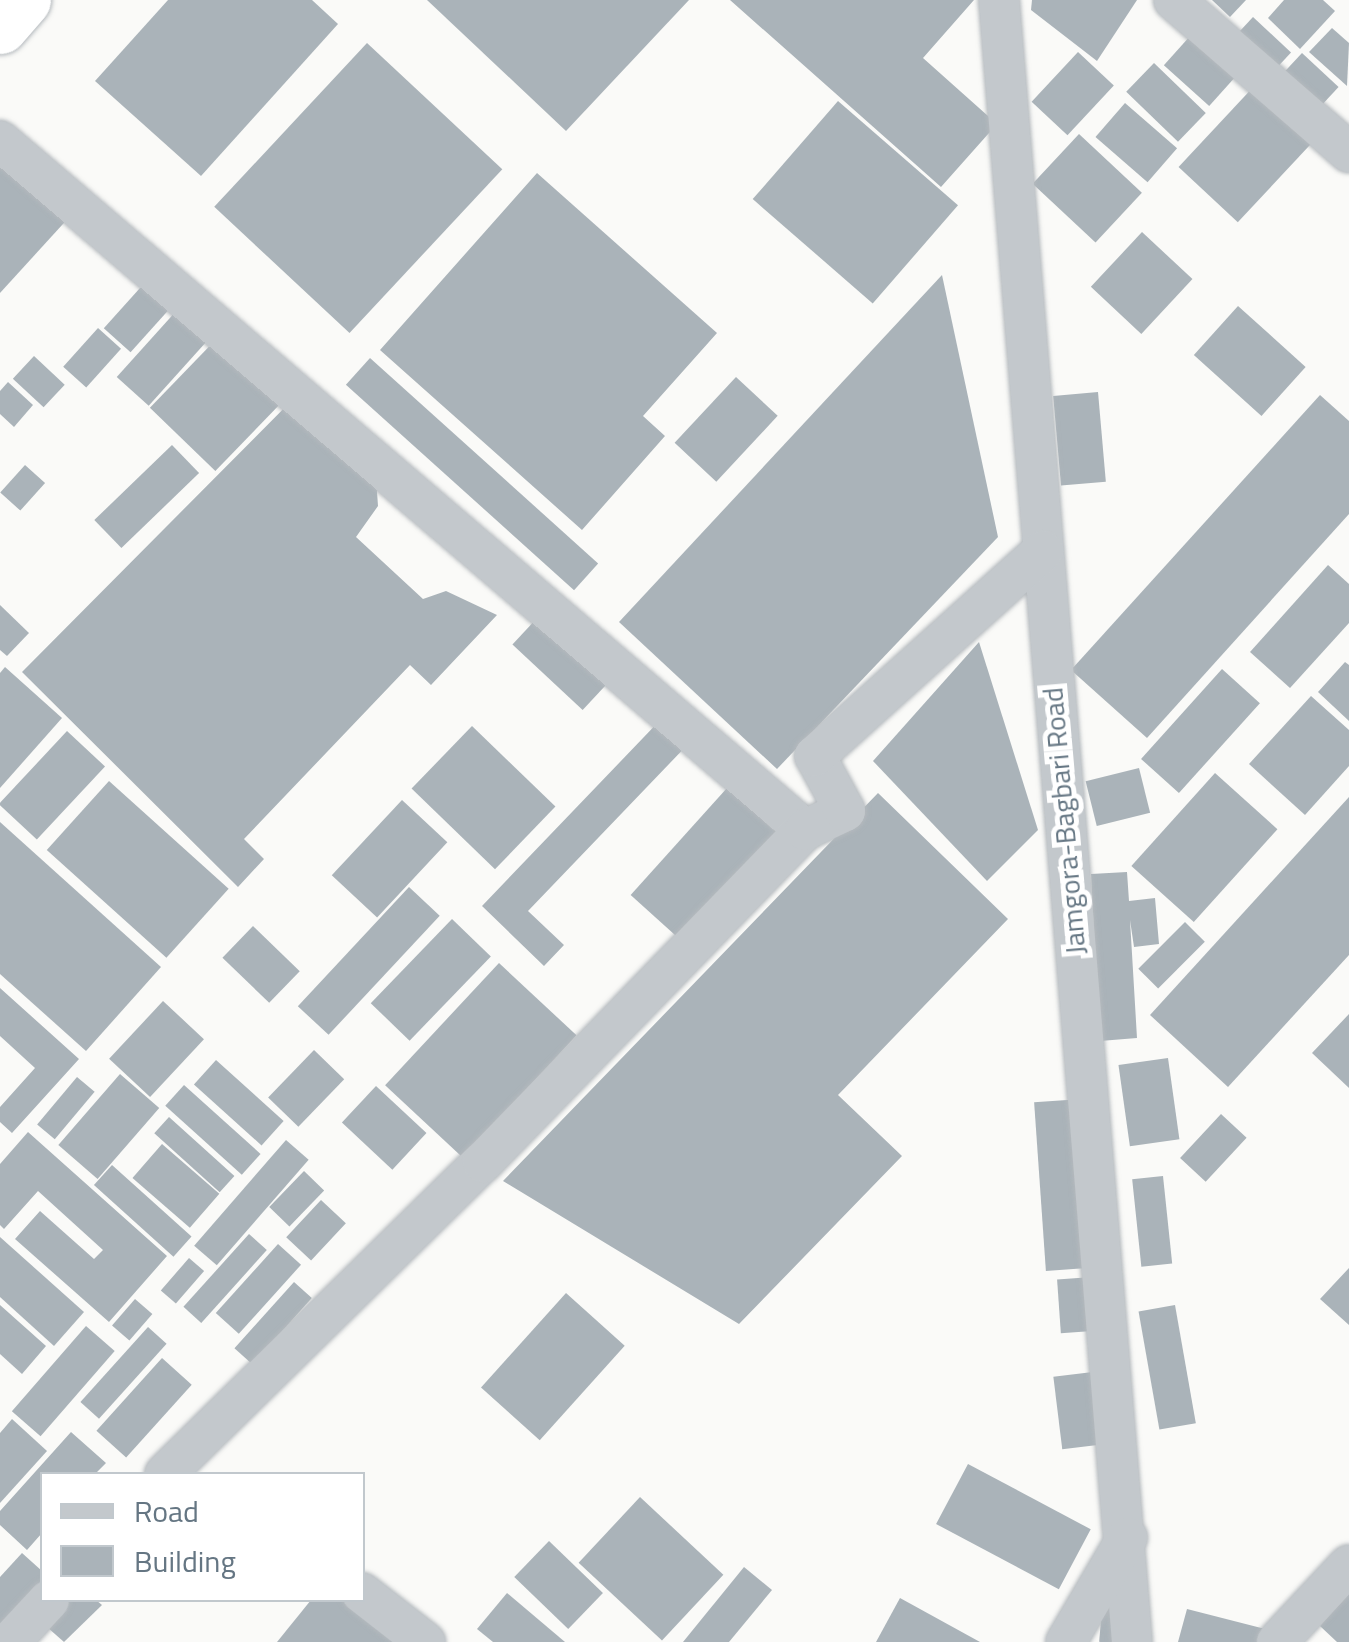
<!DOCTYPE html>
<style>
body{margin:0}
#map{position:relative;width:1349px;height:1642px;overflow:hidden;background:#fafaf8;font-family:"Titillium Web",sans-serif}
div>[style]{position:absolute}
.building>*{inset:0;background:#aab3b9;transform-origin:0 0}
.roads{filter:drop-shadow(0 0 2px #b4b9bd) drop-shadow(0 0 2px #b4b9bd)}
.minor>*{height:40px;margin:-20px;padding:0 20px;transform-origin:20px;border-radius:20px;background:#c3c8cc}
.trunk>*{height:55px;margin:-27.5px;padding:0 27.5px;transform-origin:27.5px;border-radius:27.5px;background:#fff}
span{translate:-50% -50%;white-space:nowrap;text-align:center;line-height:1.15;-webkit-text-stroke:10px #fff;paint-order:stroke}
.street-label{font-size:28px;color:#657683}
.legend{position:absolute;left:40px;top:1472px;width:325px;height:130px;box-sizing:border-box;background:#fff;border:2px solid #c1c8cd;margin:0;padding:12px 18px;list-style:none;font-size:30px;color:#657683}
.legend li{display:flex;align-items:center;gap:20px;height:50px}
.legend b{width:50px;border:2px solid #c1c8cd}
</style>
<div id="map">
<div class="building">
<div style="clip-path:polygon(168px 0,312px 0,338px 24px,201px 176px,95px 81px)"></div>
<div style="clip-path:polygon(427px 0,689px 0,566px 131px)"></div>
<div style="clip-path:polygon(730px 0,974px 0,923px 58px,997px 124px,941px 187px)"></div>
<div style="clip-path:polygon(1032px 0,1137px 0,1097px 61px,1031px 10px)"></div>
<div style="clip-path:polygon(1212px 0,1246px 0,1230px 17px)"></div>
<div style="clip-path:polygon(1284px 0,1323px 0,1335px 11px,1300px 49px,1268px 18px)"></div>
<div style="left:1253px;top:17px;width:52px;height:30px;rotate:43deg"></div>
<div style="left:1200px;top:25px;width:61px;height:54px;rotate:42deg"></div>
<div style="clip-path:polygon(1332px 28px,1349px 43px,1347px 86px,1309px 52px)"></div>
<div style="left:367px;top:43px;width:185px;height:224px;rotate:43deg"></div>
<div style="left:1078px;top:52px;width:49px;height:68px;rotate:43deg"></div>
<div style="left:1302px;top:53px;width:50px;height:30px;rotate:43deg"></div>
<div style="left:1154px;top:63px;width:72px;height:40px;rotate:44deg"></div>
<div style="left:1257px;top:83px;width:81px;height:115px;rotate:43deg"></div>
<div style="left:838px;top:101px;width:159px;height:130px;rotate:41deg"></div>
<div style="left:1125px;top:103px;width:69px;height:45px;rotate:41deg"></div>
<div style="left:1079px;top:134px;width:86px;height:68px;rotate:43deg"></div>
<div style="clip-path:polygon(0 146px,73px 213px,0 293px)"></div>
<div style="clip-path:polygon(537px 173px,717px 333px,643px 416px,665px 436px,582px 530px,380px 350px)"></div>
<div style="left:1142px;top:232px;width:69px;height:75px;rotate:43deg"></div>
<div style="left:158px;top:268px;width:36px;height:81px;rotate:42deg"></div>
<div style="clip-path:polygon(942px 275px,998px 537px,777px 769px,619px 622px)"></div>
<div style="left:187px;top:299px;width:43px;height:105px;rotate:42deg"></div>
<div style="left:1238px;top:306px;width:91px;height:66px;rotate:42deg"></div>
<div style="left:98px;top:328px;width:31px;height:52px;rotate:42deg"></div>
<div style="left:227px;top:328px;width:91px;height:111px;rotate:44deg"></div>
<div style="left:34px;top:356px;width:42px;height:31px;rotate:43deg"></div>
<div style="left:370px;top:358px;width:307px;height:36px;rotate:42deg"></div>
<div style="left:736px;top:377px;width:57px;height:90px;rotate:43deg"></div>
<div style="clip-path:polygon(8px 382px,33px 405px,14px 427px,0 414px,0 391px)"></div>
<div style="clip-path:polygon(310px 382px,376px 477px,378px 506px,356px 537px,423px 599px,446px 591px,497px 615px,431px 685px,410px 665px,244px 839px,264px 859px,238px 887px,22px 672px)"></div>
<div style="left:1098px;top:392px;width:90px;height:45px;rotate:85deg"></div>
<div style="clip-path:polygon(1320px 395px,1349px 421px,1349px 514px,1147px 738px,1071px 670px)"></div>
<div style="left:172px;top:445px;width:39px;height:108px;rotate:46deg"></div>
<div style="left:25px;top:465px;width:27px;height:37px;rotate:42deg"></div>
<div style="clip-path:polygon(1328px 565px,1349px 584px,1349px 623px,1290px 688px,1250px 652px)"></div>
<div style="left:552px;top:602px;width:96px;height:58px;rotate:43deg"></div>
<div style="clip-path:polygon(0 605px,29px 633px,7px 656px,0 650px)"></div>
<div style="clip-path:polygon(979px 642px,1038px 830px,987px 881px,873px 761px)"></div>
<div style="clip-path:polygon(1345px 662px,1349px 665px,1349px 721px,1318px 692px)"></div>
<div style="clip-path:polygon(5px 667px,62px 718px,0 788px,0 673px)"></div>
<div style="left:1222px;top:669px;width:51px;height:121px;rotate:42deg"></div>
<div style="clip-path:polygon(1311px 696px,1349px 730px,1349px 766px,1305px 815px,1249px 764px)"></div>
<div style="clip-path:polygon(666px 714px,693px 739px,528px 911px,564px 945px,544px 966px,482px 906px)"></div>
<div style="left:472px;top:726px;width:116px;height:87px;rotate:44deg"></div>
<div style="left:67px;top:731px;width:52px;height:100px;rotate:43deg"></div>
<div style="left:1139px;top:768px;width:46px;height:55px;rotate:76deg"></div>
<div style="left:1215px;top:773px;width:84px;height:125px;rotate:42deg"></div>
<div style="left:109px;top:781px;width:161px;height:93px;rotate:42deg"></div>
<div style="left:727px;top:788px;width:69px;height:144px;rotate:42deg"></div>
<div style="clip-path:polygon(878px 793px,1008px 919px,838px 1095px,902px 1156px,739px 1324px,503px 1181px)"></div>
<div style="clip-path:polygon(1349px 797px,1349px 955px,1228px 1087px,1150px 1015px)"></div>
<div style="left:402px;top:800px;width:62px;height:103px;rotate:43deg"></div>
<div style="clip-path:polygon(0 822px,161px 967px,86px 1051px,0 974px)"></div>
<div style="clip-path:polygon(1127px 872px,1129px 901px,1155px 898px,1159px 944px,1134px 947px,1130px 920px,1137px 1038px,1100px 1041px,1091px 874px)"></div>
<div style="left:409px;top:887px;width:42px;height:163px;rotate:43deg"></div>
<div style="left:452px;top:919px;width:54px;height:117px;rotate:44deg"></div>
<div style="left:1185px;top:922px;width:28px;height:66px;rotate:45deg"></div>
<div style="left:253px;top:926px;width:65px;height:44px;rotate:44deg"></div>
<div style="left:499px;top:963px;width:106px;height:167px;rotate:43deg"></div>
<div style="clip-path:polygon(0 988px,79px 1059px,12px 1133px,0 1122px,0 1107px,35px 1068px,0 1036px)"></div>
<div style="left:163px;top:1001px;width:56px;height:79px;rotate:43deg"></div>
<div style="clip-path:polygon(1349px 1014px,1349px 1088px,1312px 1053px)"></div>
<div style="left:314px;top:1050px;width:42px;height:66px;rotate:44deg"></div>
<div style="left:1168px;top:1058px;width:82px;height:50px;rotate:82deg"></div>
<div style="left:216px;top:1060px;width:91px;height:33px;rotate:42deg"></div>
<div style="left:120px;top:1074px;width:52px;height:94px;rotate:41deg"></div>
<div style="left:77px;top:1077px;width:23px;height:62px;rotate:40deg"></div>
<div style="left:184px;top:1085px;width:103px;height:28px;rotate:42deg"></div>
<div style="left:376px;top:1086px;width:69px;height:50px;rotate:43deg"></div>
<div style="left:1082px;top:1099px;width:169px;height:48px;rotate:86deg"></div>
<div style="left:1221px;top:1114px;width:35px;height:60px;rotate:43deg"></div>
<div style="left:169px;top:1117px;width:88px;height:22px;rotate:42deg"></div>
<div style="clip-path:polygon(28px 1132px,167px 1256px,109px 1322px,15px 1239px,40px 1211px,94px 1259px,103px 1250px,38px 1191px,4px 1229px,0 1225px,0 1164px)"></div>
<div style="left:286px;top:1140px;width:30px;height:140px;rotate:41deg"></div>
<div style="left:162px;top:1144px;width:76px;height:45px;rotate:41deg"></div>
<div style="left:112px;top:1165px;width:107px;height:27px;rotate:42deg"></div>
<div style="left:304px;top:1171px;width:28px;height:50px;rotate:44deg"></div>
<div style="left:1163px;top:1176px;width:88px;height:31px;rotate:84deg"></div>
<div style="left:321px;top:1200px;width:34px;height:51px;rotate:43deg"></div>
<div style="left:249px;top:1234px;width:24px;height:98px;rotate:42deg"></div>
<div style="clip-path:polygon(0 1237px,84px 1312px,54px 1346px,0 1297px)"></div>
<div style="left:278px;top:1244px;width:31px;height:93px;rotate:42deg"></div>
<div style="left:189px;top:1258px;width:20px;height:43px;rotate:41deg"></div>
<div style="clip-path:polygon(1349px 1268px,1349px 1325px,1320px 1299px)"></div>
<div style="left:1092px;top:1277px;width:54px;height:35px;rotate:86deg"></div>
<div style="left:294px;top:1282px;width:24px;height:89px;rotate:42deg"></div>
<div style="left:566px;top:1293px;width:79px;height:127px;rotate:42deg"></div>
<div style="left:135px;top:1299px;width:23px;height:35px;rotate:41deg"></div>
<div style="clip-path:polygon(0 1305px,46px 1346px,22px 1374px,0 1354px)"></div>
<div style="left:1175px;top:1305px;width:120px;height:37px;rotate:80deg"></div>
<div style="left:86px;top:1326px;width:38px;height:113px;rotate:41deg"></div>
<div style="left:148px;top:1327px;width:25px;height:101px;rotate:42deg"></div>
<div style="left:162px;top:1358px;width:40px;height:98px;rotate:42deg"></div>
<div style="left:1101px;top:1371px;width:73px;height:48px;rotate:83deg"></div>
<div style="clip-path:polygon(12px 1419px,47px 1451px,0 1503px,0 1433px)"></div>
<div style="clip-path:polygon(71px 1432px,106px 1463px,95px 1474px,42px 1474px,42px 1533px,27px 1550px,0 1525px,0 1511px)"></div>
<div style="left:968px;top:1464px;width:139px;height:68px;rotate:28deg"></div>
<div style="left:640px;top:1497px;width:114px;height:90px;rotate:43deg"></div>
<div style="left:549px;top:1541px;width:75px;height:50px;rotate:44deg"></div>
<div style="clip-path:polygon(22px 1553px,42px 1571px,42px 1588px,0 1635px,0 1577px)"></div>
<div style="clip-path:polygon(744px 1567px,772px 1590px,729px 1642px,683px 1642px)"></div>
<div style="clip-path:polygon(507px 1593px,565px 1642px,493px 1642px,477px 1629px)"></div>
<div style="clip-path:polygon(1349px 1594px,1349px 1642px,1337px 1642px,1320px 1626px)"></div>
<div style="clip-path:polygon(900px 1598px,980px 1642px,876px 1642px)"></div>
<div style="clip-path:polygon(56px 1600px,96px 1600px,102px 1605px,64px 1642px,39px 1620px)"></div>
<div style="clip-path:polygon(311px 1600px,354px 1600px,406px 1642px,277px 1642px)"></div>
<div style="left:1102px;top:1609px;width:25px;height:33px;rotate:5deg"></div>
<div style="clip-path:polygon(1187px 1609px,1273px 1631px,1262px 1642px,1178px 1642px)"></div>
</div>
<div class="roads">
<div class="minor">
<div style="left:999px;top:0;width:1647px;rotate:85.37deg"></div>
<div style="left:1174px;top:0;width:232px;rotate:41deg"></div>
<div style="left:0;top:141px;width:1060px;rotate:40.56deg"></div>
<div style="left:165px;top:1474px;width:445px;rotate:-44.5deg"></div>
<div style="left:483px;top:1162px;width:463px;rotate:-45.9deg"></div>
<div style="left:805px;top:830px;width:44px;rotate:-25.4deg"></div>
<div style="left:845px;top:811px;width:63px;rotate:-118.6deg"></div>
<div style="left:815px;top:756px;width:307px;rotate:-42deg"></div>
<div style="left:362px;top:1593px;width:80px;rotate:37.9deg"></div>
<div style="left:10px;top:1642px;width:57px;rotate:-47.1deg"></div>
<div style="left:1066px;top:1642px;width:121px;rotate:-59.6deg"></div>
<div style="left:1277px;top:1642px;width:105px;rotate:-46.9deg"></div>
</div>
<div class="trunk">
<div style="left:0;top:26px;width:35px;rotate:-49deg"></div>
</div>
</div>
<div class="street-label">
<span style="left:1064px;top:821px;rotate:-95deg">Jamgora-Bagbari Road</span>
</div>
<ul class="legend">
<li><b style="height:12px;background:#c3c8cc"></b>Road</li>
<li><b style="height:28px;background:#aab3b9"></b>Building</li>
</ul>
</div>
